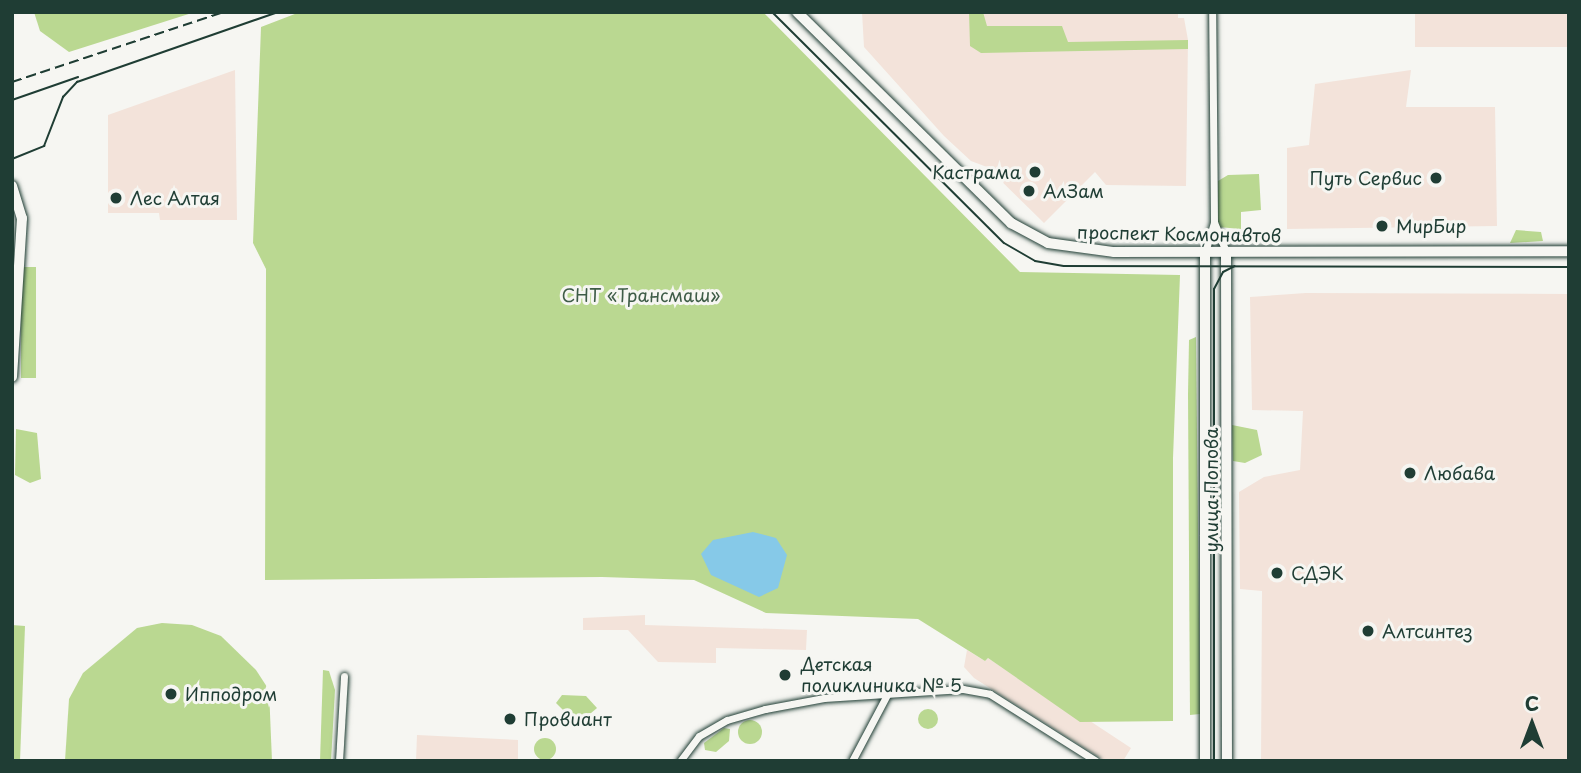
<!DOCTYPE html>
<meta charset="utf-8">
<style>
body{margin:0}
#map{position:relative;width:1581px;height:773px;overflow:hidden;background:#f6f6f2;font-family:"Playpen Sans",sans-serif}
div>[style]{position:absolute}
.built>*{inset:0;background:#f3e3da;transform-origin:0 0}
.green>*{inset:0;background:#bad891;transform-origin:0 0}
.round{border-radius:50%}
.water>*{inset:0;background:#86c9e8}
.roads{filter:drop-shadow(0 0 2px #1f3d34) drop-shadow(0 0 2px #1f3d34)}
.street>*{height:7px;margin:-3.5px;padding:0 3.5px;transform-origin:3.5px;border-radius:3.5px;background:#f6f6f2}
.secondary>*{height:10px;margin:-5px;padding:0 5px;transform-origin:5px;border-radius:5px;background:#f6f6f2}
.tram>*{height:2px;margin:-1px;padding:0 1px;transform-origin:1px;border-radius:1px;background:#1f3d34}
.rail>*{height:2px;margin-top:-1px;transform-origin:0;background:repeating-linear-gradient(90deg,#1f3d34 0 10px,transparent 0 15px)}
.dots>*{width:19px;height:19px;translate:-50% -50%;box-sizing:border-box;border:4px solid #f6f6f2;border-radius:50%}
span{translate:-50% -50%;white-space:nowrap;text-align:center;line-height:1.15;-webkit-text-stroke:6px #f6f6f2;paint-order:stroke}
.poi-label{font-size:18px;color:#1f3d34}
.right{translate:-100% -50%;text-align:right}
.left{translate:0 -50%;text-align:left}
.street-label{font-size:18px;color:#1f3d34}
.park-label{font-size:18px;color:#3e5c47}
.frame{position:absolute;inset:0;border:14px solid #1f3d34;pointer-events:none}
.north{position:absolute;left:1497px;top:689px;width:70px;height:70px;-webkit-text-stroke:5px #f6f6f2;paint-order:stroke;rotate:0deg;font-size:19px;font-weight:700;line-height:28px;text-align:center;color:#1f3d34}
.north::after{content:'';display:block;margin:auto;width:24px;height:32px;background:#1f3d34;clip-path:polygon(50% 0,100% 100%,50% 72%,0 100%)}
</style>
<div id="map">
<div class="built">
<div style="clip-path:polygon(862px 12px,1178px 12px,1178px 18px,1184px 18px,1188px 40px,1186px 186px,1106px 185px,1095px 172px,1044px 223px,987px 167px,971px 161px,944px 136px,864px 47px)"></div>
<div style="left:1415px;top:12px;width:154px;height:35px"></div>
<div style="clip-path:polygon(235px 70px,237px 220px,160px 220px,159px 213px,108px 213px,108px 115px)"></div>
<div style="clip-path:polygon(1411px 70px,1406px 107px,1495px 107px,1497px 226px,1287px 229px,1287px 148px,1309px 145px,1315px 84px)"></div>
<div style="clip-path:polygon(1306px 293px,1569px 294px,1569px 761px,1261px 761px,1262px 591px,1240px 589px,1239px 492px,1264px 477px,1300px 470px,1303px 411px,1252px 410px,1250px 297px)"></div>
<div style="clip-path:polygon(645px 615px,645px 625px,807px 630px,806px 650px,716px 648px,716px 663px,658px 662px,628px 630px,583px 630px,583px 618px)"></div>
<div style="clip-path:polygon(967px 650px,985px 661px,988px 658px,1080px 721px,1090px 721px,1131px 748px,1123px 761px,1105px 761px,974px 678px,964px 667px)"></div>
<div style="clip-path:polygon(417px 735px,518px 740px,518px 761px,416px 761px)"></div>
</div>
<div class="green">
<div style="clip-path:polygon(34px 12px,195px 12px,69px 52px,40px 31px)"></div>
<div style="clip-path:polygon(300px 12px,763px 12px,1020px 272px,1180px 275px,1173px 458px,1173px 721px,1080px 722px,988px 658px,985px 661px,918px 619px,766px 613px,694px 580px,602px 577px,265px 580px,266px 269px,253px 243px,261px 27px)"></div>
<div style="clip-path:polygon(969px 12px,983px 12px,987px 26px,1062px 26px,1068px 42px,1188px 40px,1188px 49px,981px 53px,970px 46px)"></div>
<div style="clip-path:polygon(1259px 174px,1261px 210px,1241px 212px,1241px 229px,1218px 227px,1218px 181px,1228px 175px)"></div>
<div style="clip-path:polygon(1516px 230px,1541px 232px,1543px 241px,1510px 243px)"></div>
<div style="left:21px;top:267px;width:15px;height:111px"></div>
<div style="clip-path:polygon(1196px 337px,1200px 714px,1190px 715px,1188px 394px,1189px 340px)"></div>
<div style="clip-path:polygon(1232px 425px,1257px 430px,1262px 455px,1245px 463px,1233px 461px)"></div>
<div style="clip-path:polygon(16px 429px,37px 433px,41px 479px,30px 483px,15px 475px)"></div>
<div style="clip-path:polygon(162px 623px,192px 625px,221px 636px,256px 670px,269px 690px,272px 761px,65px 761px,69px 699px,83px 673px,137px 628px)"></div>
<div style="clip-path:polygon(12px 625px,25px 626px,20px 761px,12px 761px)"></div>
<div style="clip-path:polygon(323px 670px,329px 671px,335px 690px,331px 761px,320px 761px)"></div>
<div style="clip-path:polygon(562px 695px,586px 696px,597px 708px,584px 719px,572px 719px,556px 703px)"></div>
<div class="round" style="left:918px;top:709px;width:20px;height:20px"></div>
<div class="round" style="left:738px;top:720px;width:24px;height:24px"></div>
<div style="clip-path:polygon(724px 728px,730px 729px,729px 741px,716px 752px,705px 750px,704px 743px)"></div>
<div class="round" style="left:534px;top:738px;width:22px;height:22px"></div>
</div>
<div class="water">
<div style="clip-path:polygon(753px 532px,776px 538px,787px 555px,778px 588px,759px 597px,711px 575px,701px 554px,713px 540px)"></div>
</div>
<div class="roads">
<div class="street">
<div style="left:1214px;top:222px;width:32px;rotate:68deg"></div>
<div style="left:1205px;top:252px;width:31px;rotate:-73deg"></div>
<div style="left:1214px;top:222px;width:210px;rotate:-90.5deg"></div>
<div style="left:339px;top:761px;width:85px;rotate:-86.6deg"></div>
<div style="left:680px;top:761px;width:31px;rotate:-53deg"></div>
<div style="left:699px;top:736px;width:32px;rotate:-30deg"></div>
<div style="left:727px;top:720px;width:40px;rotate:-16deg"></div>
<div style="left:765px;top:709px;width:60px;rotate:-10.6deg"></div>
<div style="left:824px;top:698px;width:139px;rotate:-3.7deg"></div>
<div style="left:963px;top:689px;width:27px;rotate:10deg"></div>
<div style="left:990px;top:694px;width:125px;rotate:32.3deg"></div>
<div style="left:852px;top:761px;width:75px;rotate:-62.1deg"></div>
</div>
<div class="secondary">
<div style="left:797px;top:12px;width:301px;rotate:44.6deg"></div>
<div style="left:1011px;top:223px;width:42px;rotate:28.4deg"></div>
<div style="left:1048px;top:243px;width:67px;rotate:7.8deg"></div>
<div style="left:1114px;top:252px;width:455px;rotate:-0.1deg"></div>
<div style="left:12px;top:186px;width:34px;rotate:73deg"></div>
<div style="left:22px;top:218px;width:159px;rotate:93.6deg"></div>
<div style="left:1205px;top:252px;width:509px;rotate:90deg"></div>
<div style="left:1226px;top:252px;width:509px;rotate:89.89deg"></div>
</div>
</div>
<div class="tram">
<div style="left:772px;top:12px;width:327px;rotate:44.9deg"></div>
<div style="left:1004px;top:243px;width:36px;rotate:30deg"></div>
<div style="left:1035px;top:261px;width:29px;rotate:10deg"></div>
<div style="left:1064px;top:266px;width:505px;rotate:0.11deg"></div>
<div style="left:12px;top:100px;width:70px;rotate:-19.2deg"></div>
<div style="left:12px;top:159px;width:35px;rotate:-22deg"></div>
<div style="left:44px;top:146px;width:53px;rotate:-68.8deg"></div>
<div style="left:63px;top:97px;width:21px;rotate:-47deg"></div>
<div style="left:77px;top:82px;width:213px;rotate:-19.2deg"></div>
<div style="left:1214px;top:761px;width:472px;rotate:-90deg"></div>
<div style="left:1214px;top:289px;width:19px;rotate:-62deg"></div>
<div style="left:1223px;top:272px;width:13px;rotate:-27deg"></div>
</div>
<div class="rail">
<div style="left:12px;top:82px;width:223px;rotate:-18.3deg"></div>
</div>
<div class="dots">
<div style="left:1035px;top:172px;background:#1f3d34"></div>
<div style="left:1436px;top:178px;background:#1f3d34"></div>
<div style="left:1029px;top:191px;background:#1f3d34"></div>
<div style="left:116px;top:198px;background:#1f3d34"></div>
<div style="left:1382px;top:226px;background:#1f3d34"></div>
<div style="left:1410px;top:473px;background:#1f3d34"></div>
<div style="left:1277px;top:573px;background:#1f3d34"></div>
<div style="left:1368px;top:631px;background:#1f3d34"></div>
<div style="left:785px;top:675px;background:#1f3d34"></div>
<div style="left:171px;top:694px;background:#1f3d34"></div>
<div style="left:510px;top:719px;background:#1f3d34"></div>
</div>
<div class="poi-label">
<span class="right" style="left:1021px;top:172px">Кастрама</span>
<span class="right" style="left:1422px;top:178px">Путь Сервис</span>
<span class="left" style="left:1043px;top:191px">АлЗам</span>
<span class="left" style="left:130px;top:198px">Лес Алтая</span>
<span class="left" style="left:1396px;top:226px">МирБир</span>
<span class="left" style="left:1424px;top:473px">Любава</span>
<span class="left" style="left:1291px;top:573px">СДЭК</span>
<span class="left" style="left:1382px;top:631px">Алтсинтез</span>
<span class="left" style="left:801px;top:675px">Детская<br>поликлиника № 5</span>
<span class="left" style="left:185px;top:694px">Ипподром</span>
<span class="left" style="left:524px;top:719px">Провиант</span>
</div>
<div class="street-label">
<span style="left:1179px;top:234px;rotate:1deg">проспект Космонавтов</span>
<span style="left:1211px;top:490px;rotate:-90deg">улица Попова</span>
</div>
<div class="park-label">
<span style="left:641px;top:295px">СНТ «Трансмаш»</span>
</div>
<div class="frame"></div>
<div class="north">С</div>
</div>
